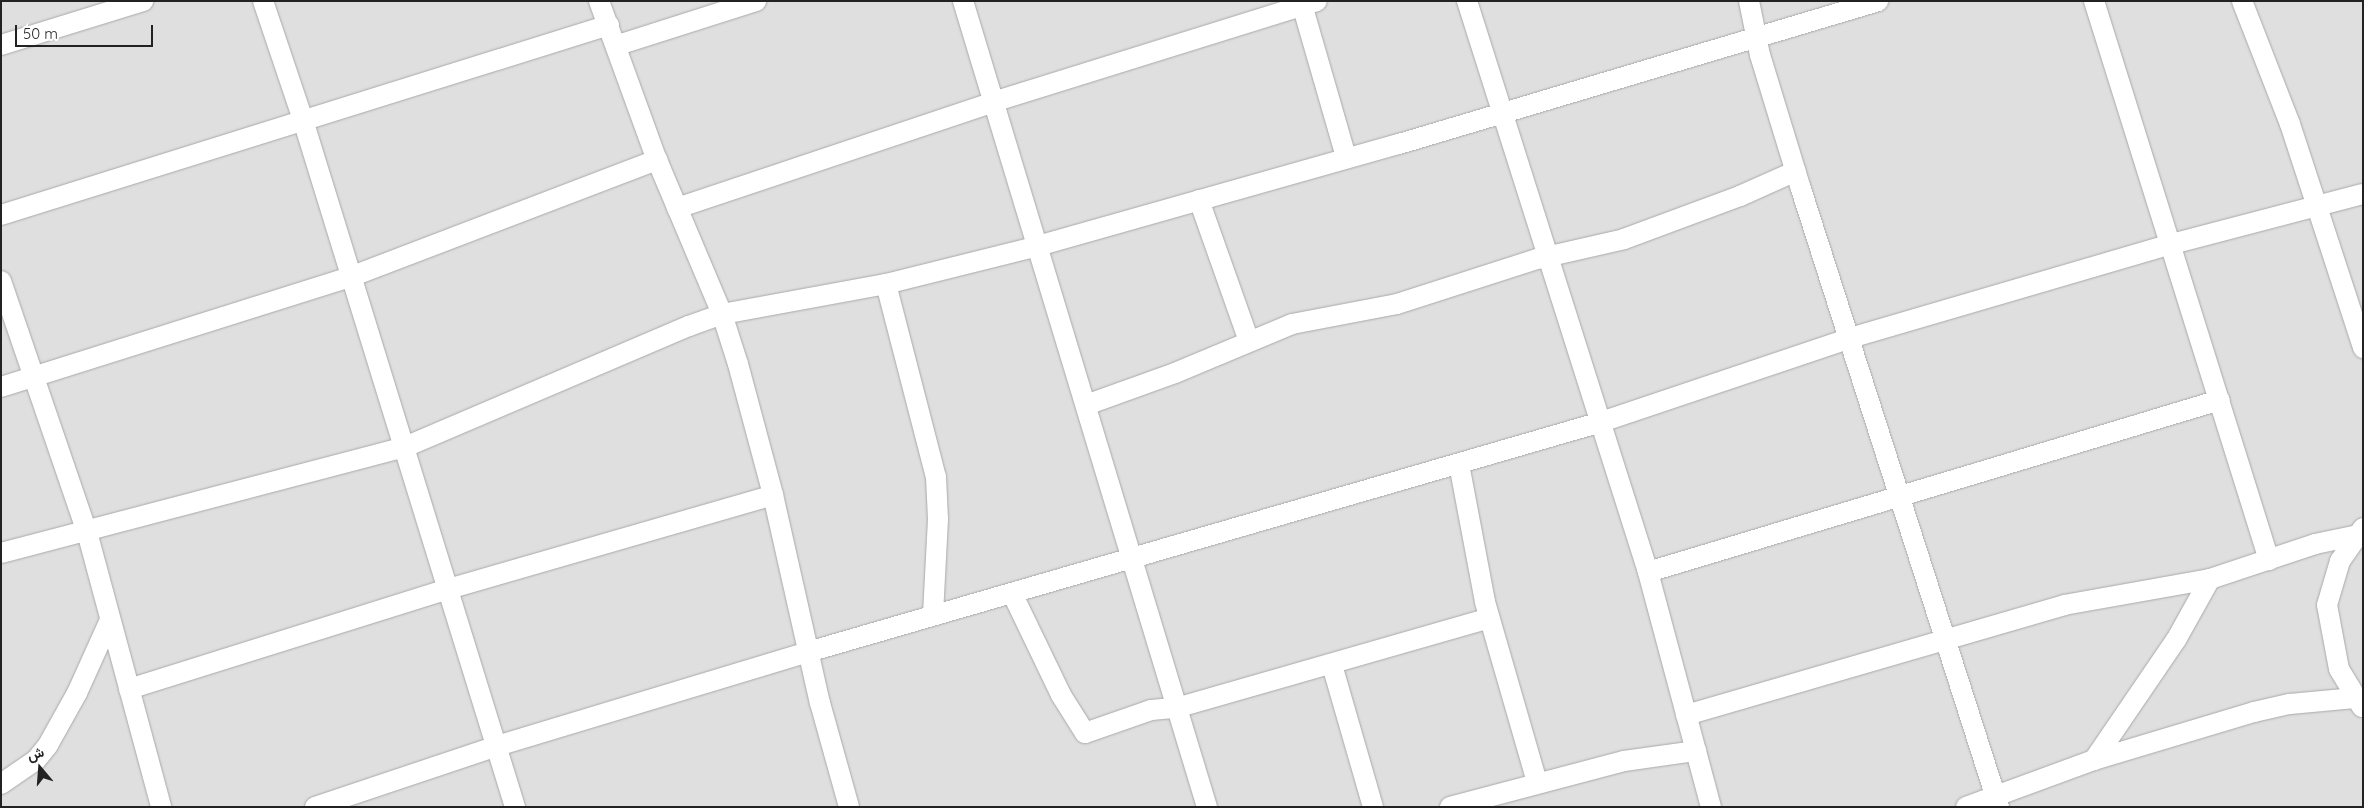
<!DOCTYPE html>
<meta charset="utf-8">
<style>
body{margin:0}
#map{position:relative;width:2364px;height:808px;overflow:hidden;background:#f2efe9;font-family:Quicksand,Vazirmatn,sans-serif}
div>[style]{position:absolute}
.residential>*{inset:0;background:#e0dfdf;transform-origin:0 0}
.roads{filter:drop-shadow(0 0 1px #a9a9a9) drop-shadow(0 0 1px #a9a9a9)}
.minor>*{height:20px;margin:-10px;padding:0 10px;transform-origin:10px;border-radius:10px;background:#fff}
span{translate:-50% -50%;white-space:nowrap;text-align:center;line-height:1.15;-webkit-text-stroke:4.5px #fff;paint-order:stroke}
.frame{position:absolute;inset:0;border:2px solid #222;pointer-events:none}
.north{position:absolute;left:15px;top:743px;width:50px;height:50px;-webkit-text-stroke:4px #fff;paint-order:stroke;rotate:342deg;font-size:14px;font-weight:700;line-height:20px;text-align:center;color:#222}
.north::after{content:'';display:block;margin:auto;width:18px;height:22px;background:#222;clip-path:polygon(50% 0,100% 100%,50% 72%,0 100%)}
.scale{position:absolute;left:15px;top:25px;width:138px;height:22px;box-sizing:border-box;border:2px solid #222;border-top:0;padding-left:6px;font-size:15px;line-height:18px;white-space:nowrap;color:#222;-webkit-text-stroke:4px #fff;paint-order:stroke}
</style>
<div id="map">
<div class="residential">
<div style="left:1px;top:1px;width:2362px;height:806px"></div>
</div>
<div class="roads">
<div class="minor">
<div style="left:263px;top:1px;width:126px;rotate:71.4deg"></div>
<div style="left:303px;top:120px;width:719px;rotate:72.85deg"></div>
<div style="left:599px;top:1px;width:169px;rotate:70deg"></div>
<div style="left:657px;top:160px;width:167px;rotate:67.1deg"></div>
<div style="left:722px;top:314px;width:52px;rotate:72.3deg"></div>
<div style="left:738px;top:364px;width:136px;rotate:75deg"></div>
<div style="left:773px;top:495px;width:213px;rotate:77.3deg"></div>
<div style="left:820px;top:703px;width:108px;rotate:74.4deg"></div>
<div style="left:963px;top:1px;width:842px;rotate:73.16deg"></div>
<div style="left:1301px;top:1px;width:162px;rotate:73.9deg"></div>
<div style="left:1467px;top:1px;width:599px;rotate:72.41deg"></div>
<div style="left:1648px;top:572px;width:243px;rotate:75deg"></div>
<div style="left:1749px;top:1px;width:55px;rotate:78.5deg"></div>
<div style="left:1760px;top:55px;width:140px;rotate:73deg"></div>
<div style="left:1801px;top:189px;width:649px;rotate:72.24deg"></div>
<div style="left:2094px;top:1px;width:586px;rotate:72.62deg"></div>
<div style="left:2242px;top:1px;width:132px;rotate:68.7deg"></div>
<div style="left:2290px;top:124px;width:236px;rotate:71.9deg"></div>
<div style="left:1px;top:45px;width:149px;rotate:-17.2deg"></div>
<div style="left:618px;top:45px;width:145px;rotate:-17.7deg"></div>
<div style="left:1199px;top:200px;width:150px;rotate:70.5deg"></div>
<div style="left:677px;top:208px;width:333px;rotate:-18.5deg"></div>
<div style="left:993px;top:102px;width:339px;rotate:-17.3deg"></div>
<div style="left:1px;top:215px;width:637px;rotate:-17.35deg"></div>
<div style="left:1px;top:281px;width:265px;rotate:71.1deg"></div>
<div style="left:87px;top:532px;width:285px;rotate:74.9deg"></div>
<div style="left:886px;top:284px;width:199px;rotate:75.5deg"></div>
<div style="left:936px;top:477px;width:42px;rotate:87.3deg"></div>
<div style="left:938px;top:519px;width:96px;rotate:93deg"></div>
<div style="left:1px;top:387px;width:366px;rotate:-17.5deg"></div>
<div style="left:350px;top:277px;width:329px;rotate:-20.9deg"></div>
<div style="left:1086px;top:405px;width:95px;rotate:-19.8deg"></div>
<div style="left:1175px;top:373px;width:127px;rotate:-22.7deg"></div>
<div style="left:1292px;top:324px;width:107px;rotate:-10.8deg"></div>
<div style="left:1397px;top:304px;width:147px;rotate:-17.8deg"></div>
<div style="left:1537px;top:259px;width:89px;rotate:-12.9deg"></div>
<div style="left:1624px;top:239px;width:124px;rotate:-20.3deg"></div>
<div style="left:1740px;top:196px;width:61px;rotate:-24.1deg"></div>
<div style="left:1459px;top:464px;width:140px;rotate:79.3deg"></div>
<div style="left:1485px;top:602px;width:187px;rotate:73.9deg"></div>
<div style="left:1px;top:553px;width:418px;rotate:-14.7deg"></div>
<div style="left:405px;top:447px;width:309px;rotate:-23.1deg"></div>
<div style="left:689px;top:326px;width:35px;rotate:-20deg"></div>
<div style="left:722px;top:314px;width:167px;rotate:-10.4deg"></div>
<div style="left:886px;top:284px;width:157px;rotate:-14deg"></div>
<div style="left:1038px;top:246px;width:375px;rotate:-15.8deg"></div>
<div style="left:1399px;top:144px;width:500px;rotate:-16.6deg"></div>
<div style="left:1648px;top:572px;width:597px;rotate:-16.74deg"></div>
<div style="left:1012px;top:593px;width:113px;rotate:64.3deg"></div>
<div style="left:1061px;top:695px;width:45px;rotate:57.7deg"></div>
<div style="left:1085px;top:733px;width:70px;rotate:-19.2deg"></div>
<div style="left:1151px;top:710px;width:25px;rotate:-5deg"></div>
<div style="left:1176px;top:708px;width:326px;rotate:-16deg"></div>
<div style="left:1332px;top:665px;width:148px;rotate:73.9deg"></div>
<div style="left:129px;top:689px;width:334px;rotate:-17.4deg"></div>
<div style="left:448px;top:589px;width:338px;rotate:-16.1deg"></div>
<div style="left:2362px;top:707px;width:44px;rotate:-121.2deg"></div>
<div style="left:2339px;top:669px;width:65px;rotate:-100.6deg"></div>
<div style="left:2327px;top:605px;width:46px;rotate:-73.5deg"></div>
<div style="left:2340px;top:561px;width:40px;rotate:-55.1deg"></div>
<div style="left:1686px;top:715px;width:394px;rotate:-16.2deg"></div>
<div style="left:2064px;top:605px;width:148px;rotate:-10.1deg"></div>
<div style="left:2210px;top:579px;width:111px;rotate:-18.4deg"></div>
<div style="left:2315px;top:544px;width:49px;rotate:-11.8deg"></div>
<div style="left:2094px;top:760px;width:167px;rotate:-16.7deg"></div>
<div style="left:2254px;top:712px;width:37px;rotate:-13deg"></div>
<div style="left:2290px;top:704px;width:65px;rotate:-5.3deg"></div>
<div style="left:1px;top:784px;width:42px;rotate:-34.4deg"></div>
<div style="left:36px;top:760px;width:19px;rotate:-51deg"></div>
<div style="left:48px;top:745px;width:60px;rotate:-60.9deg"></div>
<div style="left:77px;top:693px;width:78px;rotate:-65.7deg"></div>
<div style="left:315px;top:807px;width:192px;rotate:-18.5deg"></div>
<div style="left:497px;top:746px;width:325px;rotate:-16.8deg"></div>
<div style="left:808px;top:652px;width:826px;rotate:-16.17deg"></div>
<div style="left:1601px;top:422px;width:263px;rotate:-18.6deg"></div>
<div style="left:1850px;top:338px;width:335px;rotate:-16.3deg"></div>
<div style="left:2172px;top:244px;width:197px;rotate:-14.7deg"></div>
<div style="left:1450px;top:807px;width:180px;rotate:-14.8deg"></div>
<div style="left:1624px;top:761px;width:73px;rotate:-7.9deg"></div>
<div style="left:1966px;top:807px;width:136px;rotate:-20.2deg"></div>
<div style="left:2094px;top:760px;width:145px;rotate:-55.7deg"></div>
<div style="left:2176px;top:640px;width:70px;rotate:-60.9deg"></div>
</div>
</div>
<div class="frame"></div>
<div class="north">ش</div>
<div class="scale">50 m</div>
</div>
